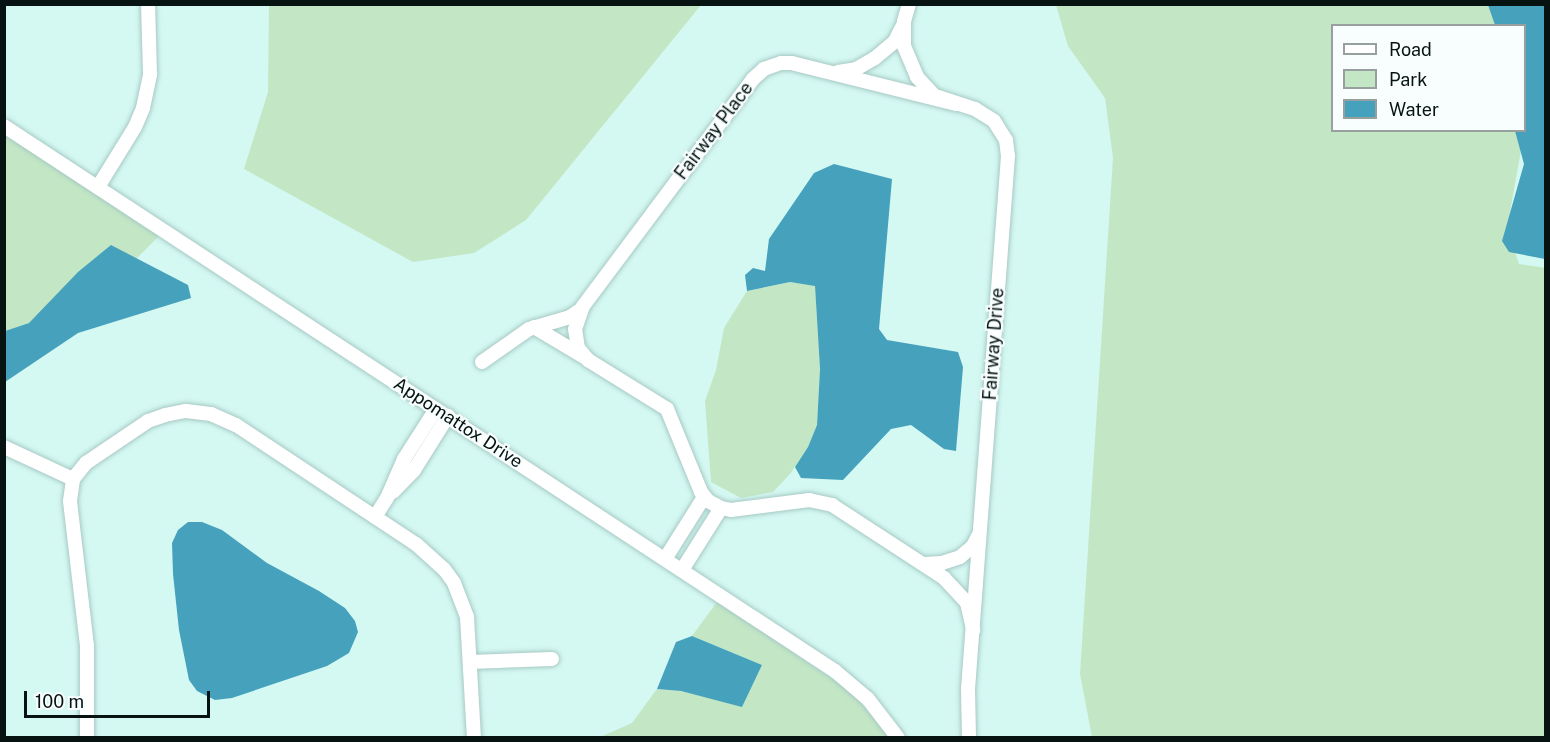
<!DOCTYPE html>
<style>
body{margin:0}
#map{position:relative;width:1550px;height:742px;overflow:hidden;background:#d4f8f2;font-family:"Public Sans",sans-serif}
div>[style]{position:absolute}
.green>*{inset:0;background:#c3e7c5}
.water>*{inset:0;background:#46a1bd}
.roads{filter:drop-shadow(0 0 2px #a7c9c4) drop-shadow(0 0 2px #a7c9c4)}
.minor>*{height:14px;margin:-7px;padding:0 7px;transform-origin:7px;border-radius:7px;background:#fff}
span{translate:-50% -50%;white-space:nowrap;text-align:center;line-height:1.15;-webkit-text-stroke:4.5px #f7fefd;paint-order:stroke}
.street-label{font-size:18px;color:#061311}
.frame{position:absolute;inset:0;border:6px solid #061311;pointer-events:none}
.legend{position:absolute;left:1331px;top:24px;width:195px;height:108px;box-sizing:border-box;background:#f7fefd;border:2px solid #97a09f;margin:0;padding:8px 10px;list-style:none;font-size:18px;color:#061311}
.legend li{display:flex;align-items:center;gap:12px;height:30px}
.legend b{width:30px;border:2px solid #97a09f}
.scale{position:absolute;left:24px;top:691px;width:186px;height:27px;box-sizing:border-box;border:3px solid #061311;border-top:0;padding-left:8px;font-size:18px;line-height:21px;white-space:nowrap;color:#061311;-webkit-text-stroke:4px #f7fefd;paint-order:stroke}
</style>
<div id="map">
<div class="green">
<div style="clip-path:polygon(269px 5px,269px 4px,701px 5px,526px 220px,474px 253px,413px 262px,244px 169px,268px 92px)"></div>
<div style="clip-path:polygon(1056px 5px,1539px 5px,1524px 26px,1332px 26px,1332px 130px,1517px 131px,1521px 150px,1507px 229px,1519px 264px,1546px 268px,1545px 737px,1092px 737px,1080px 674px,1113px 158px,1105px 98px,1068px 46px)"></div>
<div style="clip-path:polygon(4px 134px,159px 236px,136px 259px,111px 246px,29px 323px,5px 331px)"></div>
<div style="clip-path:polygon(790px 282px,815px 285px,820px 369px,817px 425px,808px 447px,790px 474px,773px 492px,741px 498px,711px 482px,705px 401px,716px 370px,724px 328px,747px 291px)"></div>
<div style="clip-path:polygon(717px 602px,852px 692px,889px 738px,598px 738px,632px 723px,657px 689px,681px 691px,742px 706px,762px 665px,692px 636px)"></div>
</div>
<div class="water">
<div style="clip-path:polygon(1488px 5px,1545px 5px,1545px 259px,1509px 252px,1502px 241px,1524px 164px,1515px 131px,1524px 130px,1524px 26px,1495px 25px)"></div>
<div style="clip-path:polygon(834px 164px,892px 179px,879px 329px,887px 340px,958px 352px,963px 367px,956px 451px,944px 449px,911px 425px,891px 429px,843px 480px,801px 478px,795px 467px,808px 447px,817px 425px,820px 369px,815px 286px,790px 282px,747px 291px,745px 275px,753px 268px,765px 271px,769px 239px,814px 173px)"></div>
<div style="clip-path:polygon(111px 245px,188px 285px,191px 298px,78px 333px,5px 382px,5px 331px,29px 323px,78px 272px)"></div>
<div style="clip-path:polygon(188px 522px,202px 522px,222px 530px,267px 563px,319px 591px,345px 608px,355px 621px,358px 632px,349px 653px,327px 666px,232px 698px,215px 700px,197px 691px,189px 680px,179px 630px,173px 574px,172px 543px,178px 530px)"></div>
<div style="clip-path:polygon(692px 636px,762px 665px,742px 707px,681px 691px,657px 689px,676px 642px)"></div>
</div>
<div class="roads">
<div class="minor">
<div style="left:909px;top:4px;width:19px;rotate:106deg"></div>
<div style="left:904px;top:22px;width:24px;rotate:90deg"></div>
<div style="left:904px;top:46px;width:34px;rotate:67deg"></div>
<div style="left:917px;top:77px;width:26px;rotate:47deg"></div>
<div style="left:935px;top:96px;width:42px;rotate:18deg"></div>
<div style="left:975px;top:109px;width:22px;rotate:32deg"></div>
<div style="left:994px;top:121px;width:22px;rotate:58deg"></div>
<div style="left:1006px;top:140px;width:16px;rotate:83deg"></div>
<div style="left:1008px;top:156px;width:534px;rotate:94.29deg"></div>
<div style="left:968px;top:689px;width:49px;rotate:88.8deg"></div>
<div style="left:838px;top:72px;width:18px;rotate:-9deg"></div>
<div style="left:856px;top:69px;width:22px;rotate:-30deg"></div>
<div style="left:875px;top:58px;width:26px;rotate:-40deg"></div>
<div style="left:895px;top:41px;width:16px;rotate:-63deg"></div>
<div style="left:956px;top:104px;width:169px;rotate:-166deg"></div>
<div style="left:792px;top:63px;width:11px;rotate:180deg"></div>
<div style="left:781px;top:63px;width:18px;rotate:161deg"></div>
<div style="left:764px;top:69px;width:15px;rotate:138deg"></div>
<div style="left:753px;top:79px;width:284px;rotate:126.8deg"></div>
<div style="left:583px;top:306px;width:24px;rotate:109deg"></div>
<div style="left:575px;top:329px;width:19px;rotate:81deg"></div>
<div style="left:578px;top:348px;width:16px;rotate:50deg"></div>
<div style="left:588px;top:360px;width:93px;rotate:31.8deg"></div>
<div style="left:667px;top:409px;width:90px;rotate:67.7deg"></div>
<div style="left:701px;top:492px;width:11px;rotate:52deg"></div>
<div style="left:708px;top:501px;width:15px;rotate:28deg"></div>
<div style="left:721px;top:508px;width:10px;rotate:11deg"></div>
<div style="left:731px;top:510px;width:79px;rotate:-7.3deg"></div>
<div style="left:809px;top:500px;width:24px;rotate:12deg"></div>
<div style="left:832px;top:505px;width:134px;rotate:33.1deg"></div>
<div style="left:944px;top:578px;width:34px;rotate:47deg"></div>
<div style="left:967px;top:603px;width:28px;rotate:77deg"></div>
<div style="left:4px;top:126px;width:994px;rotate:33.26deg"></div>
<div style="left:835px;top:671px;width:43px;rotate:40.3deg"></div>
<div style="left:868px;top:699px;width:49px;rotate:52.4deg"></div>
<div style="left:98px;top:187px;width:70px;rotate:-58.3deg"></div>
<div style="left:135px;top:127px;width:21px;rotate:-67deg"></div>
<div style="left:143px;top:108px;width:35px;rotate:-78deg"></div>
<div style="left:150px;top:74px;width:70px;rotate:-91.6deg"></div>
<div style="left:534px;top:327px;width:58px;rotate:31deg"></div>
<div style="left:482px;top:362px;width:57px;rotate:-35.1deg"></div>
<div style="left:529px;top:329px;width:43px;rotate:-16.3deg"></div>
<div style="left:570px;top:317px;width:12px;rotate:-35deg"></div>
<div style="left:4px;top:447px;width:76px;rotate:24.9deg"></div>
<div style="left:393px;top:492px;width:30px;rotate:-46deg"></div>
<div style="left:414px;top:470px;width:64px;rotate:-57.8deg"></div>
<div style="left:375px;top:517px;width:22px;rotate:-58deg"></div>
<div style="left:387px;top:498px;width:43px;rotate:-66.4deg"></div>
<div style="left:404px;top:459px;width:59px;rotate:-57.4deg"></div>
<div style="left:665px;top:559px;width:73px;rotate:-57.8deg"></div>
<div style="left:924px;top:564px;width:18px;rotate:-3deg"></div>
<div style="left:942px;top:563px;width:19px;rotate:-18deg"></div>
<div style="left:960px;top:557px;width:17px;rotate:-40deg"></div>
<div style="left:973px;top:546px;width:11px;rotate:-63deg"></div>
<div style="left:682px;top:570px;width:73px;rotate:-57.8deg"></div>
<div style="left:470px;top:662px;width:82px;rotate:-2.1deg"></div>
<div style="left:87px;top:738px;width:92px;rotate:-90deg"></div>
<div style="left:87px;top:646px;width:146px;rotate:-96.7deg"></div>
<div style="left:70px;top:501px;width:22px;rotate:-82deg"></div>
<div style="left:73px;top:479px;width:21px;rotate:-51deg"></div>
<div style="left:86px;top:463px;width:75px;rotate:-34.1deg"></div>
<div style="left:148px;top:421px;width:18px;rotate:-19deg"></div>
<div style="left:165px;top:415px;width:21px;rotate:-11deg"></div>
<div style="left:186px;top:411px;width:25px;rotate:7deg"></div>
<div style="left:211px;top:414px;width:27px;rotate:24deg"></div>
<div style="left:236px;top:425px;width:216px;rotate:33.5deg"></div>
<div style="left:416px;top:544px;width:38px;rotate:42deg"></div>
<div style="left:444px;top:569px;width:17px;rotate:54deg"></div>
<div style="left:454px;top:583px;width:36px;rotate:69deg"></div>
<div style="left:467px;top:617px;width:121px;rotate:86.7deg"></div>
</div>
</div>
<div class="street-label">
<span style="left:714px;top:131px;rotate:-53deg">Fairway Place</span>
<span style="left:994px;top:344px;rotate:-86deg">Fairway Drive</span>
<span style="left:458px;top:423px;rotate:33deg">Appomattox Drive</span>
</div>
<div class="frame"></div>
<ul class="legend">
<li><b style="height:8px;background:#fff"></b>Road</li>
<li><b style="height:16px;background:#c3e7c5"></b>Park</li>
<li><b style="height:16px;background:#46a1bd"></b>Water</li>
</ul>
<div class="scale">100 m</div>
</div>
